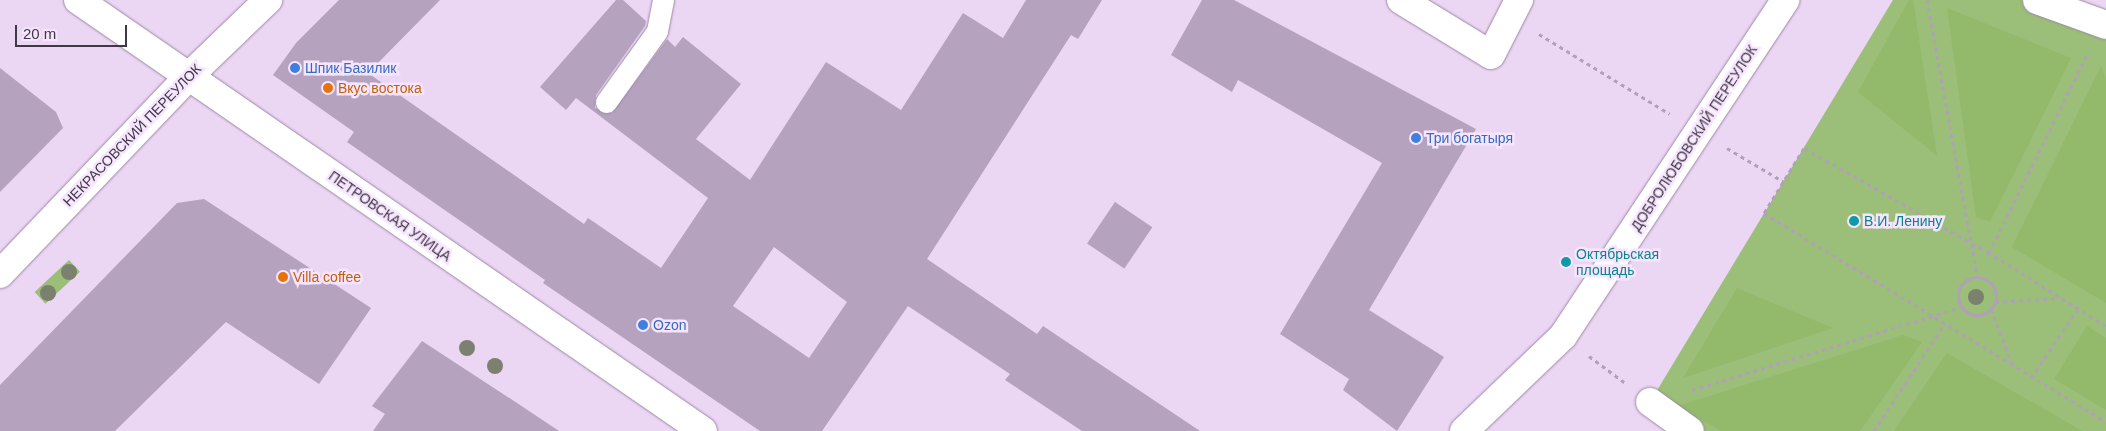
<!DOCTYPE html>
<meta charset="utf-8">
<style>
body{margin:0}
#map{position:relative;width:2106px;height:431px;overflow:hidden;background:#ebd6f4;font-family:Helvetica,sans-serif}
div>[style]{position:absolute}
.green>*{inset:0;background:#9bbe78;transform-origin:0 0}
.forest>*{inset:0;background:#93ba6a}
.building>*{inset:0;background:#b5a2be;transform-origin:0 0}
.path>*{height:3px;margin-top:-1.5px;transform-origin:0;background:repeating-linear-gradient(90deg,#b0a0b8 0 4px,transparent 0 8px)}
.path>.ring{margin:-1.5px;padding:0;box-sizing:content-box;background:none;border:3px solid #b0a0b8;border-radius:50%}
.roads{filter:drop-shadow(0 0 1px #9c89a5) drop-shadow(0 0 1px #9c89a5)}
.lane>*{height:21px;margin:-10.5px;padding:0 10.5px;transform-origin:10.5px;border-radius:10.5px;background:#fff}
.street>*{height:28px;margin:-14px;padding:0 14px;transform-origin:14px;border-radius:14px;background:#fff}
.secondary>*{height:28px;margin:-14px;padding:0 14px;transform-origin:14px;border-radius:14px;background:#fff}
.trees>*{width:16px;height:16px;margin:-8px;border-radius:50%;background:#7c806e}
.dots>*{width:14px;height:14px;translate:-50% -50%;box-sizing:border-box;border:2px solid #f6e5fe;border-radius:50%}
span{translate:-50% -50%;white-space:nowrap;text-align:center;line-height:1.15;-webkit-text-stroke:5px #f6e5fe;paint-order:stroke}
.shop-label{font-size:14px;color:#366cbe}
.left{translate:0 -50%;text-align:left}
.food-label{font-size:14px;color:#c56008}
.street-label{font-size:14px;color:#403844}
.culture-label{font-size:14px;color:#0d838f}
.scale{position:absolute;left:15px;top:25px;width:112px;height:22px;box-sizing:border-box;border:2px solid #403844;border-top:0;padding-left:6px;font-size:15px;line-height:18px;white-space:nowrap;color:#403844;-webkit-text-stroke:4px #f6e5fe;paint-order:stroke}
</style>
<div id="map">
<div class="green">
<div style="clip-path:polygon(1893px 0,2037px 0,2106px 25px,2106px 431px,1691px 431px,1650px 402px)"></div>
<div style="left:69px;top:260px;width:16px;height:47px;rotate:47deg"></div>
</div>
<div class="forest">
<div style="clip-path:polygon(1909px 0,1913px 0,1937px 156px,1858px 92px)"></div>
<div style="clip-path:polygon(1947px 8px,2071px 58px,1990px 222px,1976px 217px)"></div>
<div style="clip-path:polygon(2101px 66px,2106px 79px,2106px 303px,2012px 247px)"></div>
<div style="clip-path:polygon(1737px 288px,1833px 328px,1683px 378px)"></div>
<div style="clip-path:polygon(2087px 326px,2106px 338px,2106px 410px,2054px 379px)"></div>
<div style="clip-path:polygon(1903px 335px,1922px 342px,1860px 431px,1721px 431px,1678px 406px)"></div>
<div style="clip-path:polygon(1947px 353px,2082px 431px,1894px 431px)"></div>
</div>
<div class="building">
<div style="clip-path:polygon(evenodd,339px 0,440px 0,368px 73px,584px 224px,588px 218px,661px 268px,708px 198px,576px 98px,566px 110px,540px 87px,616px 0,623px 0,646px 21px,645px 26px,596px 95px,595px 108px,612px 113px,667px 39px,675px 47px,683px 37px,741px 84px,696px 139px,750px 180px,826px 62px,901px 110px,963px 13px,1003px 38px,1026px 0,1102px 0,1078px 39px,1071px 35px,927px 259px,1037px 334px,1043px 326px,1200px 431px,1082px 431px,1005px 380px,1010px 374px,908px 306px,822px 431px,760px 431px,543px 283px,545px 280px,347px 142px,354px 132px,273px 75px,296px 43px,339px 0,774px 247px,847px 302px,809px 358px,733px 306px,774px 247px)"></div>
<div style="clip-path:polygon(1202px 0,1234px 0,1476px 129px,1369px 310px,1444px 357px,1397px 431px,1343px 390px,1349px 379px,1280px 334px,1382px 163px,1238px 80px,1232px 92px,1171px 55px)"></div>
<div style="clip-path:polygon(0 68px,56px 112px,63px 128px,0 192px)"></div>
<div style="clip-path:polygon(204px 199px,371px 308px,319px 384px,226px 322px,115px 431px,0 431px,0 385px,177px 203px)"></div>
<div style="left:1115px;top:202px;width:45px;height:50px;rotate:34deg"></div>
<div style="clip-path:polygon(422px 341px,514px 401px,559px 431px,373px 431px,385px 414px,372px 406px)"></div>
</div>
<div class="path">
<div style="left:1927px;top:0;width:280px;rotate:79.7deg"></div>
<div style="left:1539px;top:34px;width:153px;rotate:31.4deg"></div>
<div style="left:1727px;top:148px;width:66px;rotate:30.8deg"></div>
<div style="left:1989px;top:253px;width:223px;rotate:-63.7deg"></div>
<div class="ring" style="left:1958px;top:277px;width:35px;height:35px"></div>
<div style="left:1995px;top:302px;width:63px;rotate:-3.6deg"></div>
<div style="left:1991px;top:309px;width:61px;rotate:68.9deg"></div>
<div style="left:2106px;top:326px;width:138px;rotate:-148deg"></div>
<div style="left:1989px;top:253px;width:213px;rotate:-150.4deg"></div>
<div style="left:1804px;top:148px;width:76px;rotate:121.6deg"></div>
<div style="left:1764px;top:213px;width:401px;rotate:31.4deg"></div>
<div style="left:1589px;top:356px;width:44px;rotate:36.6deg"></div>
<div style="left:2031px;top:378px;width:82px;rotate:-55.9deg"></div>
<div style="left:1692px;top:390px;width:282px;rotate:-17.1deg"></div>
<div style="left:1874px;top:431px;width:126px;rotate:-56.7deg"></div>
</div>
<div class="roads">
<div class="lane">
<div style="left:606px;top:102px;width:87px;rotate:-54.3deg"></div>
<div style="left:657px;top:31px;width:32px;rotate:-79deg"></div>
</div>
<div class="street">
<div style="left:1401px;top:0;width:105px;rotate:31.4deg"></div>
<div style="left:1491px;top:55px;width:62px;rotate:-63deg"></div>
<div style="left:2037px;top:0;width:73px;rotate:19.9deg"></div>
<div style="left:0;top:274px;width:274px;rotate:-46.3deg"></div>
<div style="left:189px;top:76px;width:110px;rotate:-43.9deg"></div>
<div style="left:1650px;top:402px;width:49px;rotate:35.9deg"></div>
<div style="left:1464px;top:431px;width:137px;rotate:-43.8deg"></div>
<div style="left:1563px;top:336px;width:403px;rotate:-56.5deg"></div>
</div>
<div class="secondary">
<div style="left:78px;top:0;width:759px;rotate:34.59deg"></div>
</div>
</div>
<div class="trees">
<div style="left:69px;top:272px"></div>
<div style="left:48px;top:293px"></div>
<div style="left:1976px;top:297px"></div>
<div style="left:467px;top:348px"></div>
<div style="left:495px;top:366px"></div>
</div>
<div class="dots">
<div style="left:295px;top:68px;background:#3f7fe0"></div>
<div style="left:328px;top:88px;background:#e8710a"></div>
<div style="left:1416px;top:138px;background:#3f7fe0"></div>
<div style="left:1854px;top:221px;background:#0f9aa8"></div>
<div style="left:1566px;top:262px;background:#0f9aa8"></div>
<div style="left:283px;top:277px;background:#e8710a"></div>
<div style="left:643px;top:325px;background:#3f7fe0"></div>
</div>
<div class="shop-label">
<span class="left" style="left:305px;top:68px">Шпик Базилик</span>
<span class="left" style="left:1426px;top:138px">Три богатыря</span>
<span class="left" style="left:653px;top:325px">Ozon</span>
</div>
<div class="food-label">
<span class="left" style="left:338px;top:88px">Вкус востока</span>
<span class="left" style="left:293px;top:277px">Villa coffee</span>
</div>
<div class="street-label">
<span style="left:132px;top:135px;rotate:-46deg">НЕКРАСОВСКИЙ ПЕРЕУЛОК</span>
<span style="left:1694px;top:138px;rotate:-57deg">ДОБРОЛЮБОВСКИЙ ПЕРЕУЛОК</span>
<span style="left:390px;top:216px;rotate:35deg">ПЕТРОВСКАЯ УЛИЦА</span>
</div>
<div class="culture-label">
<span class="left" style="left:1864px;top:221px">В.И. Ленину</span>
<span class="left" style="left:1576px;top:262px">Октябрьская<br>площадь</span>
</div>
<div class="scale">20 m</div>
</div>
